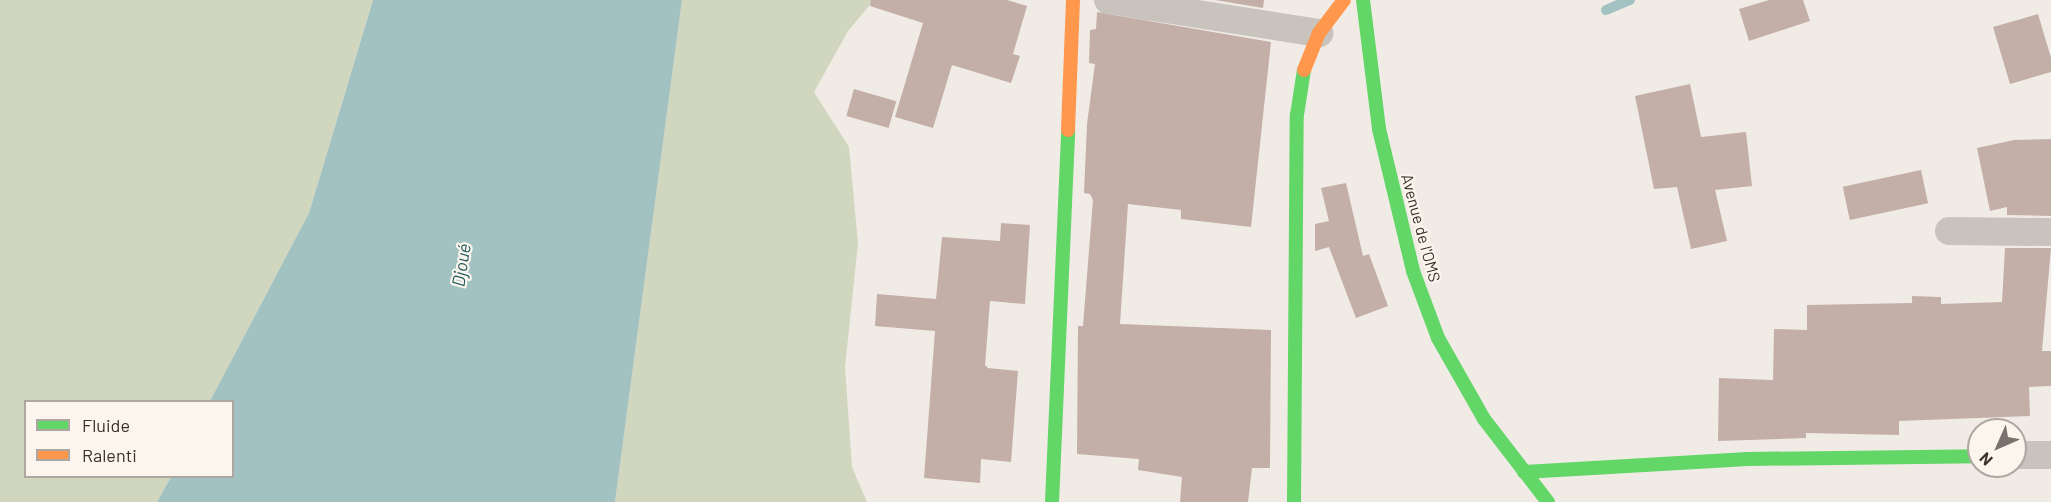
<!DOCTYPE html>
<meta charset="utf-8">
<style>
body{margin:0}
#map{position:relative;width:2051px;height:502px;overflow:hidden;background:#f0ebe5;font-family:Barlow,sans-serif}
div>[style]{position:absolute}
.green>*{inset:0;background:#d1d6bf}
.water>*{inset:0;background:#a1c2c1}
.stream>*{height:10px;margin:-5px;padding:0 5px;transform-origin:5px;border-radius:5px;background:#a1c2c1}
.building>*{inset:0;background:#c3afa7;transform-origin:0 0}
.street>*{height:28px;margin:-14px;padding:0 14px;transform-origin:14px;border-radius:14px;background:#c9c3be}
.fast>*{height:14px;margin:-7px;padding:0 7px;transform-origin:7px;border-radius:7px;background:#63d668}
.slow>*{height:14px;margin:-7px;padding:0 7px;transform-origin:7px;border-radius:7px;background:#ff974d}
span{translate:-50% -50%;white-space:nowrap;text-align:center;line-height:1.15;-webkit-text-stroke:4.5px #fbf5ee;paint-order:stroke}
.street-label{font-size:16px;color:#3b302b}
.water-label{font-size:18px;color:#1f5a5e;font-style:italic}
.legend{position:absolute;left:24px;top:400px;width:210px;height:78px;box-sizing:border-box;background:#fbf5ee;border:2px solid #aea6a0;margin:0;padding:8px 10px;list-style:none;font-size:18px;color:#3b302b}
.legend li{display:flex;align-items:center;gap:12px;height:30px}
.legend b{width:30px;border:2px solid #aea6a0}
.north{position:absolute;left:1967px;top:418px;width:60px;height:60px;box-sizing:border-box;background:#fbf5ee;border:2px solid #aea6a0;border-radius:50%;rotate:225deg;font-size:16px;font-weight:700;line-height:24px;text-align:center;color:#3b302b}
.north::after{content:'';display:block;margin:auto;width:21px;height:27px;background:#7a716c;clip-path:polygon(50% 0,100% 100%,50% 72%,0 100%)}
</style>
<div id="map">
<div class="green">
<div style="clip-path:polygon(0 0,373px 0,309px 213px,210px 401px,26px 402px,26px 476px,171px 477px,157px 502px,0 502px)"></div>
<div style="clip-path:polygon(682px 0,874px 0,848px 31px,814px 92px,849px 147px,858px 243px,845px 367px,852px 467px,867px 502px,615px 502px)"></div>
</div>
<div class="water">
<div style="clip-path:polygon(373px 0,682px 0,615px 502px,157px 502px,171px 477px,232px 476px,232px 402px,210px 401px,309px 213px)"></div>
</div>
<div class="stream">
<div style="left:1606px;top:10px;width:26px;rotate:-23deg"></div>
</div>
<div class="building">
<div style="clip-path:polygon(871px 0,1007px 0,1027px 6px,1013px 54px,1020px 56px,1011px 83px,952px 65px,933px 128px,895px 117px,923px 23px,870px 6px)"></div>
<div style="clip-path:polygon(1215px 0,1264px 0,1263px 8px)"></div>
<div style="clip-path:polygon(1769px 0,1803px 0,1810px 21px,1749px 41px,1739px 9px)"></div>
<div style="clip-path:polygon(1097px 12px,1271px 42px,1251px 227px,1181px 219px,1181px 210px,1128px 204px,1120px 324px,1271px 330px,1270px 468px,1252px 468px,1248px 502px,1180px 502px,1182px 477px,1138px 470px,1139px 459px,1077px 454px,1078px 326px,1083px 326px,1093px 200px,1090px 194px,1084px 193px,1087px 124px,1095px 64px,1089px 63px,1090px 30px,1096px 29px)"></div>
<div style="clip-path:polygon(2038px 14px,2051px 58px,2051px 72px,2010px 84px,1993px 27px)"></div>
<div style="clip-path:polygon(1690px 84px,1701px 137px,1746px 132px,1752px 186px,1715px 190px,1727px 241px,1691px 249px,1677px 187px,1654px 189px,1635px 96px)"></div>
<div style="left:854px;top:89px;width:44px;height:28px;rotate:16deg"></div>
<div style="clip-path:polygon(2051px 139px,2051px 216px,2007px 215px,2007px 207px,1990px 211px,1977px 148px,2014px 140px)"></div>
<div style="left:1921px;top:170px;width:34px;height:80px;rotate:78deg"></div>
<div style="clip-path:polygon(1346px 183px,1363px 256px,1369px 254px,1388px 306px,1356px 318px,1329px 247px,1315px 251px,1315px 224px,1329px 221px,1321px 188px)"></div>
<div style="clip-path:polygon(1001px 223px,1030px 225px,1025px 304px,990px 301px,985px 365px,988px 368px,1018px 371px,1011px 462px,981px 459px,980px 483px,924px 478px,935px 331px,875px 326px,877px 294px,936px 299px,942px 237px,1000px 241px)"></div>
<div style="clip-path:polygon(2005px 248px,2051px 248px,2042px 351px,2051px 351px,2051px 386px,2029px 387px,2030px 416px,1899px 421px,1899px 435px,1806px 433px,1806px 438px,1718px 441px,1719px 378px,1773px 380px,1774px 329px,1807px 330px,1807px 305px,1912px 303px,1912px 296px,1941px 297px,1941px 304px,2002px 302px)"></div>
</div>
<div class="street">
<div style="left:1108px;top:0;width:214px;rotate:8.9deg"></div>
<div style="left:1949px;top:231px;width:102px;rotate:0.6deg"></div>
<div style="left:2015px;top:455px;width:36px"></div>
</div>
<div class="fast">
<div style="left:1363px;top:0;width:130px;rotate:82.9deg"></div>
<div style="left:1379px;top:129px;width:146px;rotate:76.5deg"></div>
<div style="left:1413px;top:271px;width:72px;rotate:69.5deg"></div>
<div style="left:1438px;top:338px;width:93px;rotate:60.4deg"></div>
<div style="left:1484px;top:419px;width:105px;rotate:52.4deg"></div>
<div style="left:1524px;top:472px;width:224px;rotate:-3.3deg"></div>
<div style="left:1748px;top:459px;width:231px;rotate:-0.7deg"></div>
<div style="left:1052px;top:502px;width:372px;rotate:-87.5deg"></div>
<div style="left:1294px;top:502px;width:387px;rotate:-89.6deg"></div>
<div style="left:1297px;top:115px;width:46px;rotate:-81.2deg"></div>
</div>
<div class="slow">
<div style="left:1304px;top:70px;width:40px;rotate:-68deg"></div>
<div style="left:1319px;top:33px;width:41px;rotate:-52.9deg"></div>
<div style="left:1068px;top:130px;width:130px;rotate:-87.8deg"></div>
</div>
<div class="street-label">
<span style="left:1421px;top:228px;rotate:75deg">Avenue de l'OMS</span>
</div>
<div class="water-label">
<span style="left:461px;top:265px;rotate:-81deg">Djoué</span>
</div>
<ul class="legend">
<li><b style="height:8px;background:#63d668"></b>Fluide</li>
<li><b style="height:8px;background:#ff974d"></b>Ralenti</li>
</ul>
<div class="north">N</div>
</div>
